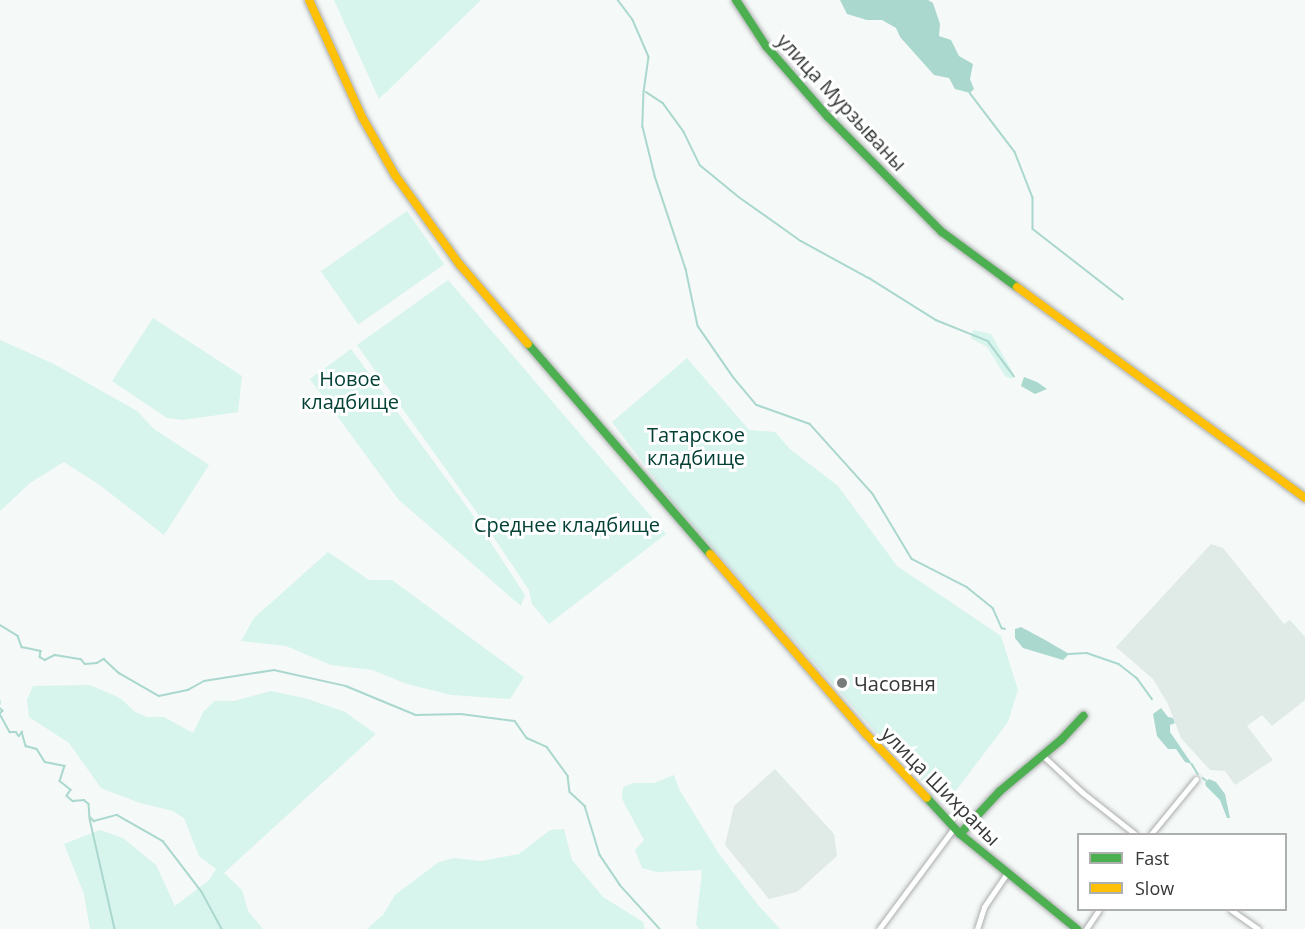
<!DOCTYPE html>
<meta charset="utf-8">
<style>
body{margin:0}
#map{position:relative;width:1305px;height:929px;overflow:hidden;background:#f5f9f8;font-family:"Open Sans",sans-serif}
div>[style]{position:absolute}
.built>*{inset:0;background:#e0eae7}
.green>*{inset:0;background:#d7f4ed;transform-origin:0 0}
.water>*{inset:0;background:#aad8ce}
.stream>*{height:1.5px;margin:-0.75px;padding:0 0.75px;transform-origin:0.75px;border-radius:0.75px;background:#aad8ce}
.roads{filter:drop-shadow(0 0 2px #abadad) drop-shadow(0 0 2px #abadad)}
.street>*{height:5px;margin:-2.5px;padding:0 2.5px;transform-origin:2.5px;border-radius:2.5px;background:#fefefe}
.fast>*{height:8px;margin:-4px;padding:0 4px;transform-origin:4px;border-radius:4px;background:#4caf50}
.slow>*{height:8px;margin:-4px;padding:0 4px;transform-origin:4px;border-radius:4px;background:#ffc107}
.dots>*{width:16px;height:16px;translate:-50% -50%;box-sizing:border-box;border:3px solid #fff;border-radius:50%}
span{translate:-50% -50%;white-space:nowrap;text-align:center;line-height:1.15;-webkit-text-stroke:6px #fff;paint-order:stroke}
.street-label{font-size:20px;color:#353837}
.park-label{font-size:20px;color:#034036}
.poi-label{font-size:20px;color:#353837}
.left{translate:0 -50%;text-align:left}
.legend{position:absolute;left:1077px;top:833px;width:210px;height:78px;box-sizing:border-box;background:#fff;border:2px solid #aeafaf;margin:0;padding:8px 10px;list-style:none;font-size:18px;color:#353837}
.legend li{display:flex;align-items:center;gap:12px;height:30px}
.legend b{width:30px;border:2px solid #aeafaf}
</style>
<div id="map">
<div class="built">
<div style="clip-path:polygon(1211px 544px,1223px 548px,1284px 624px,1290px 620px,1305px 637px,1305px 700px,1272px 726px,1262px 715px,1247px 726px,1273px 760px,1235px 785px,1225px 771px,1210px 770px,1181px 738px,1168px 704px,1153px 679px,1116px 647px)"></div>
<div style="clip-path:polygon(775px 769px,834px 834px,837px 856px,797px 892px,769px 899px,725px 845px,734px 806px)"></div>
</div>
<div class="green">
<div style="clip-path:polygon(334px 0,481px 0,379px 99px)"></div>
<div style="left:407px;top:211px;width:65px;height:105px;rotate:55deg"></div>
<div style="clip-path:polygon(448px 280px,666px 534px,549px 624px,532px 604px,529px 590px,480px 517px,357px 345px)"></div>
<div style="clip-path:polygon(153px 318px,242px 376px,238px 412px,183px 420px,167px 418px,112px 381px)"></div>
<div style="clip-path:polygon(973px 330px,991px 334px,1012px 371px,1014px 376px,1011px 379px,1005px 376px,987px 347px,971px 338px)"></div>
<div style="clip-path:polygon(0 340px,54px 364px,137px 411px,154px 429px,209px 465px,164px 535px,101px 486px,64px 462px,30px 483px,0 511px)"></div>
<div style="clip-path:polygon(351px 349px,470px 511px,525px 595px,521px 606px,398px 499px,310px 379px)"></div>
<div style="clip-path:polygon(687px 358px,749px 430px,775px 432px,790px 449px,838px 486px,897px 566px,1001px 636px,1018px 690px,1008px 722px,945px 805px,877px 734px,675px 505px,612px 422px)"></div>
<div style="clip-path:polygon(328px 552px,369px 580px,392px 580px,524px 677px,510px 699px,451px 695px,407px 684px,372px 670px,331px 665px,286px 646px,241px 641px,254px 618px)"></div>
<div style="clip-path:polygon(90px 685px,120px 698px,135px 712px,147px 717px,164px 717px,193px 733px,204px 711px,215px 701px,234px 701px,271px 691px,308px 699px,345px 712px,376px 734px,224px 873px,242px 890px,248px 911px,263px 929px,90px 929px,84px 894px,64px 844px,100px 830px,123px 838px,156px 865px,175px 906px,209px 880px,216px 869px,199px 856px,184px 818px,173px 811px,140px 803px,101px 788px,69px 743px,29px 717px,27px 700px,33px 686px)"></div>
<div style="clip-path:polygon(674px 775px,679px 789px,719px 854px,758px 905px,780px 929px,699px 929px,696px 925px,702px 870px,657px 872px,642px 868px,635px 850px,644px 840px,622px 799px,623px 787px,633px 783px,654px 783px)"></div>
<div style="clip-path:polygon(564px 829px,572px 860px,603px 897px,643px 922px,645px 929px,367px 929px,383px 915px,395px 895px,439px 862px,454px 858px,481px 861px,519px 854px,550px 830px)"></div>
</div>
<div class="water">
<div style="clip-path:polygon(840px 0,928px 0,933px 3px,940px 24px,939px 36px,951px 40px,959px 56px,973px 64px,970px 79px,974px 89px,970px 93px,955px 89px,949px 78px,934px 75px,900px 37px,896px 28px,882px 20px,867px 20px,847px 14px)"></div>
<div style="clip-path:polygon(1024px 377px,1037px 382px,1047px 389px,1035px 394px,1021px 386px)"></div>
<div style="clip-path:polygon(1021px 627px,1047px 641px,1069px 654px,1063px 660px,1023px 648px,1015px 638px,1015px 629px)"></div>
<div style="clip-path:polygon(1161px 708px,1168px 717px,1173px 718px,1175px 723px,1170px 725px,1170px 732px,1192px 764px,1185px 762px,1176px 749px,1168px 749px,1157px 736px,1153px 714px)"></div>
<div style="clip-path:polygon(1209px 779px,1216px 782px,1225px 794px,1230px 818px,1227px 818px,1220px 800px,1206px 786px,1205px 783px)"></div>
</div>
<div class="stream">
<div style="left:618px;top:0;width:25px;rotate:53deg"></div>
<div style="left:633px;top:20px;width:40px;rotate:66.6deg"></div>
<div style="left:649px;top:57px;width:34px;rotate:98deg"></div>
<div style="left:644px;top:91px;width:36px;rotate:92deg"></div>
<div style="left:643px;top:127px;width:50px;rotate:76.2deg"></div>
<div style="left:655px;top:176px;width:98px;rotate:71.6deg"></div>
<div style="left:686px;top:269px;width:58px;rotate:78.1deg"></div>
<div style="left:698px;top:326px;width:63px;rotate:55.3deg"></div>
<div style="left:734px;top:378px;width:35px;rotate:50deg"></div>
<div style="left:757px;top:405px;width:56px;rotate:19.7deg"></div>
<div style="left:810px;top:424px;width:94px;rotate:48deg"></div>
<div style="left:873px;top:494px;width:76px;rotate:59deg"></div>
<div style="left:912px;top:559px;width:62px;rotate:27deg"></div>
<div style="left:967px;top:587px;width:33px;rotate:39deg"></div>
<div style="left:993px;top:608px;width:22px;rotate:66deg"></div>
<div style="left:1002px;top:628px;width:3px;rotate:18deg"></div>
<div style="left:646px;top:92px;width:20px;rotate:33deg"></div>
<div style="left:663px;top:103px;width:36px;rotate:54deg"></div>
<div style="left:684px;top:132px;width:37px;rotate:64deg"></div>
<div style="left:700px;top:165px;width:50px;rotate:39.4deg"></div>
<div style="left:739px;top:197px;width:76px;rotate:35.4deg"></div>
<div style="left:801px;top:241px;width:77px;rotate:28.6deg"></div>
<div style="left:869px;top:278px;width:79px;rotate:32.1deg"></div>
<div style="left:936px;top:320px;width:56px;rotate:22deg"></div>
<div style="left:988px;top:341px;width:44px;rotate:53.4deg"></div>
<div style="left:970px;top:93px;width:74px;rotate:52.7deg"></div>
<div style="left:1015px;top:152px;width:49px;rotate:68.6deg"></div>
<div style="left:1033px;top:198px;width:31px;rotate:90deg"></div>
<div style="left:1033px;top:229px;width:114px;rotate:37.9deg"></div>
<div style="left:0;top:625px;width:21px;rotate:31deg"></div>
<div style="left:18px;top:636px;width:12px;rotate:70deg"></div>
<div style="left:22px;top:647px;width:19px;rotate:12deg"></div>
<div style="left:41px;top:651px;width:6px;rotate:99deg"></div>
<div style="left:40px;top:657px;width:6px;rotate:31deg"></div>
<div style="left:45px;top:660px;width:11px;rotate:-27deg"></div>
<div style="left:55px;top:655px;width:26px;rotate:9deg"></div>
<div style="left:81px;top:659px;width:6px;rotate:51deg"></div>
<div style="left:85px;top:664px;width:12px;rotate:-5deg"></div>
<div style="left:97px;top:663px;width:8px;rotate:-30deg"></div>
<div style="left:104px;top:659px;width:21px;rotate:43deg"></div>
<div style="left:119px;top:673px;width:46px;rotate:29.9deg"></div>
<div style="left:159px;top:696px;width:30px;rotate:-12deg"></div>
<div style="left:188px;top:690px;width:18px;rotate:-29deg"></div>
<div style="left:204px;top:681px;width:71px;rotate:-8.9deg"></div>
<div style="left:274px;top:670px;width:74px;rotate:12.5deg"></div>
<div style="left:346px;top:686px;width:76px;rotate:22.5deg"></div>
<div style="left:416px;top:715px;width:45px;rotate:-1.3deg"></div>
<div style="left:461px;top:714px;width:54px;rotate:7.4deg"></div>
<div style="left:515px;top:721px;width:21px;rotate:55deg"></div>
<div style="left:527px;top:738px;width:22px;rotate:24deg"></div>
<div style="left:547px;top:747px;width:36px;rotate:54deg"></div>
<div style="left:568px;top:776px;width:16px;rotate:83deg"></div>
<div style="left:570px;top:792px;width:21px;rotate:43deg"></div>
<div style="left:585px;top:806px;width:51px;rotate:73deg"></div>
<div style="left:600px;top:855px;width:36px;rotate:56deg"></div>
<div style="left:620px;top:885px;width:59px;rotate:47.7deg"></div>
<div style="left:1069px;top:654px;width:18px;rotate:-3deg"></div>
<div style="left:1087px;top:653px;width:34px;rotate:19deg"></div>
<div style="left:1119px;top:664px;width:23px;rotate:38deg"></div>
<div style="left:1137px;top:678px;width:26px;rotate:54deg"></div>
<div style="left:0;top:701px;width:3px;rotate:90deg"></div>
<div style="left:0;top:708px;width:4px;rotate:45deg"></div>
<div style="left:3px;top:711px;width:4px;rotate:135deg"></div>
<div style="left:0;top:714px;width:21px;rotate:61deg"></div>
<div style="left:10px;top:732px;width:6px"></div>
<div style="left:16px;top:732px;width:5px;rotate:53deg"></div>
<div style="left:19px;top:736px;width:5px;rotate:-53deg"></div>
<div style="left:22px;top:732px;width:15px;rotate:74deg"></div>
<div style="left:26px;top:746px;width:11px;rotate:15deg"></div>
<div style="left:37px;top:749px;width:15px;rotate:58deg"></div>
<div style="left:45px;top:762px;width:20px;rotate:11deg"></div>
<div style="left:65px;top:766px;width:16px;rotate:108deg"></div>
<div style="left:60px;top:781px;width:14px;rotate:39deg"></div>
<div style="left:71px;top:790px;width:7px;rotate:124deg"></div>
<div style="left:67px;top:796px;width:8px;rotate:40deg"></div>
<div style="left:73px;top:801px;width:11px;rotate:-5deg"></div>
<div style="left:84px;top:800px;width:6px;rotate:39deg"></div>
<div style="left:89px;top:804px;width:13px;rotate:86deg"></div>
<div style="left:90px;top:817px;width:6px;rotate:45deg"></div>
<div style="left:94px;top:821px;width:24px;rotate:-15deg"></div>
<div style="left:117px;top:815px;width:53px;rotate:29.5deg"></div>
<div style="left:163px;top:841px;width:64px;rotate:52.6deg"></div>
<div style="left:202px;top:892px;width:42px;rotate:61.6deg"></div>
<div style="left:1192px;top:764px;width:12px;rotate:59deg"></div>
<div style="left:1203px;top:778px;width:5px;rotate:37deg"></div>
<div style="left:90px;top:819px;width:113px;rotate:77.2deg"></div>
</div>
<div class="roads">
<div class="street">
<div style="left:1041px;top:754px;width:57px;rotate:42.9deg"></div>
<div style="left:1083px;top:793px;width:66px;rotate:38.3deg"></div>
<div style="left:1151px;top:834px;width:71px;rotate:-50.7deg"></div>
<div style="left:1231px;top:910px;width:33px;rotate:35deg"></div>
<div style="left:879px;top:929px;width:126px;rotate:-53.4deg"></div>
<div style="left:977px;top:929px;width:23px;rotate:-72deg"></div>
<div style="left:984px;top:907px;width:41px;rotate:-55.9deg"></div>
<div style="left:1086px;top:929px;width:23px;rotate:-56deg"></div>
</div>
<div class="fast">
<div style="left:736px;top:0;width:55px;rotate:56.9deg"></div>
<div style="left:766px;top:46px;width:94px;rotate:48.9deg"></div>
<div style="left:828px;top:117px;width:162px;rotate:45.3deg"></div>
<div style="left:942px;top:232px;width:93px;rotate:36.3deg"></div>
<div style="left:528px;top:344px;width:278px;rotate:49.1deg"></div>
<div style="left:927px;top:798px;width:49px;rotate:47.5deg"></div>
<div style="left:960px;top:834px;width:151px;rotate:39.1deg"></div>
<div style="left:960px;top:834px;width:59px;rotate:-47.1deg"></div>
<div style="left:1000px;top:791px;width:80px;rotate:-39.9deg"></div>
<div style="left:1061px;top:740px;width:33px;rotate:-47deg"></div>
</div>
<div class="slow">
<div style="left:309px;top:0;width:128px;rotate:65.6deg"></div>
<div style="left:362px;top:117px;width:67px;rotate:60.4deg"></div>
<div style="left:395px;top:175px;width:111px;rotate:54.2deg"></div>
<div style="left:460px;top:265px;width:104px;rotate:49.3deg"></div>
<div style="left:1017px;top:287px;width:357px;rotate:36.2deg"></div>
<div style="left:710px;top:554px;width:238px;rotate:49.1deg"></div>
<div style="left:866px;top:734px;width:88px;rotate:46.4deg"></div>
</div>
</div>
<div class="dots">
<div style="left:842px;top:683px;background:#787c7b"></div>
</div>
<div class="street-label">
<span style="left:842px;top:102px;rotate:47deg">улица Мурзываны</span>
<span style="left:941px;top:786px;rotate:45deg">улица Шихраны</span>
</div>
<div class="park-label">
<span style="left:350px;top:390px">Новое<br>кладбище</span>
<span style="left:696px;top:446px">Татарское<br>кладбище</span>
<span style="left:567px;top:524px">Среднее кладбище</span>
</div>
<div class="poi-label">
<span class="left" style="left:854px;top:683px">Часовня</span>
</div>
<ul class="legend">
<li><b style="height:8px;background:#4caf50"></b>Fast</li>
<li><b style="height:8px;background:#ffc107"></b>Slow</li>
</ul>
</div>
